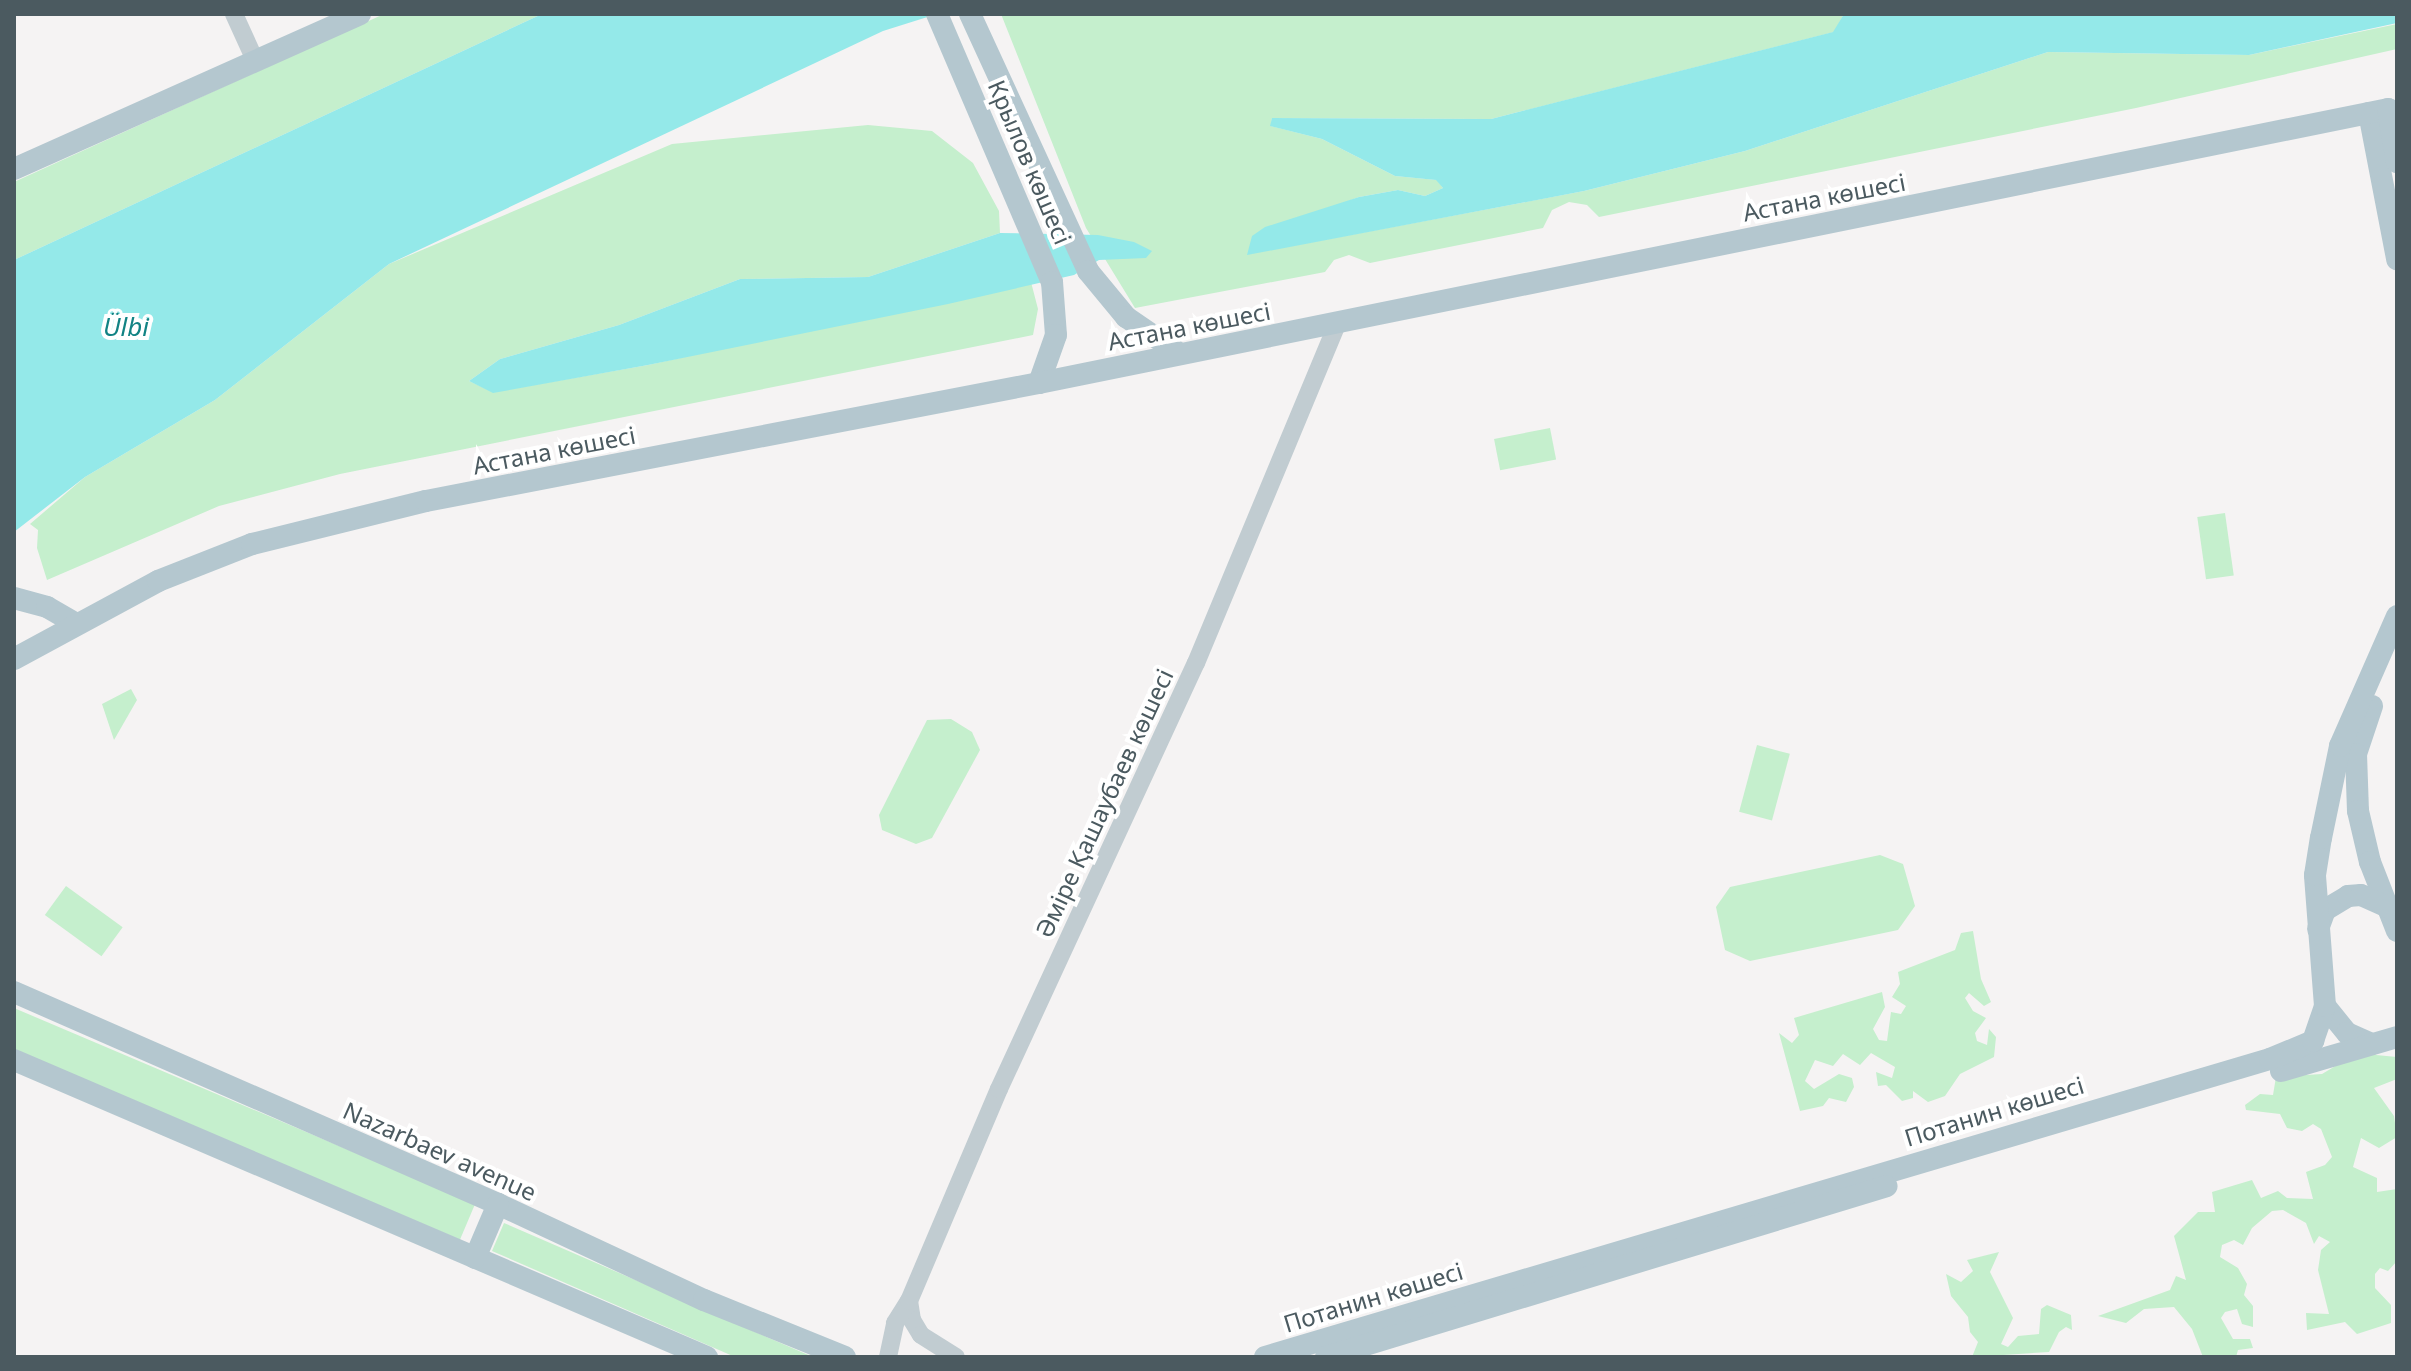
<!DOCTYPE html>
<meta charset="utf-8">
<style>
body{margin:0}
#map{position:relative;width:2411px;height:1371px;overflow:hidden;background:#f5f3f3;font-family:"Noto Sans",sans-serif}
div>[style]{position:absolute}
.green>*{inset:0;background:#c5efcd;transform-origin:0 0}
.water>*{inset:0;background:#94e9e9}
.minor>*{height:18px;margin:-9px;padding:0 9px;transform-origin:9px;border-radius:9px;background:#c1ccd1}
.major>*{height:22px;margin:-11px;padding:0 11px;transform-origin:11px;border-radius:11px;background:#b4c7cf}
span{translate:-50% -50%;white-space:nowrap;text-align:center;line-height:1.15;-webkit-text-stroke:8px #fff;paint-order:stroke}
.street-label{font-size:24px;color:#4b5a60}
.water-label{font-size:26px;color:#128384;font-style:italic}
.frame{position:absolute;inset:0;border:16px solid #4b5a60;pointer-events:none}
</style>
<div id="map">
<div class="green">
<div style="clip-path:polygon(384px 14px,542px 14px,14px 260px,14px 182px)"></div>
<div style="clip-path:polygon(1001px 14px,1844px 14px,1834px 32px,1491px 119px,1272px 118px,1271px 126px,1322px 139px,1395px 176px,1437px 180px,1443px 188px,1425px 196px,1398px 190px,1359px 197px,1314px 214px,1248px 254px,1584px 191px,1745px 151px,2048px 52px,2249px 55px,2397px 24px,2397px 49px,2136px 108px,1599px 217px,1587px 205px,1569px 202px,1552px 210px,1543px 228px,1370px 263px,1349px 255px,1334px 260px,1325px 272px,1135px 308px,1086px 228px)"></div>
<div style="clip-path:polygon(868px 125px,932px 131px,973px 163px,999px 211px,1000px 233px,868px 277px,740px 279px,619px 325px,500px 359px,469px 381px,493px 392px,648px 365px,1031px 282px,1038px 309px,1033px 335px,340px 474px,219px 506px,47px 580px,37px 548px,38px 530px,30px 524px,85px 477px,215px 400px,389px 264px,672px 144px)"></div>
<div style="left:1550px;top:428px;width:32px;height:57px;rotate:79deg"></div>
<div style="left:2225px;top:513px;width:63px;height:28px;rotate:82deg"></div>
<div style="clip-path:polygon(131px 689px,137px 700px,114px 740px,102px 704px)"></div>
<div style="clip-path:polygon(951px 719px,972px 732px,980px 750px,932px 838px,916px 844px,882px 830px,879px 815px,927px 720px)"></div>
<div style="left:1757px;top:745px;width:34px;height:69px;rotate:15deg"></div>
<div style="clip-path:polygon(1880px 855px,1903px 864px,1915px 906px,1898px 930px,1750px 961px,1725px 950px,1716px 907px,1730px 887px)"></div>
<div style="left:66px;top:886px;width:70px;height:36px;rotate:36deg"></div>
<div style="clip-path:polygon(1973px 931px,1981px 979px,1991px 1002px,1984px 1006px,1969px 993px,1965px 998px,1973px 1011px,1986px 1018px,1975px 1033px,1977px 1041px,1987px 1045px,1989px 1029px,1996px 1037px,1994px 1057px,1960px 1074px,1945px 1096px,1928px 1102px,1913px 1091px,1913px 1098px,1902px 1101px,1886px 1085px,1878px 1086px,1876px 1072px,1892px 1078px,1895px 1067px,1871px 1053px,1860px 1065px,1843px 1054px,1833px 1066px,1815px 1060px,1805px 1081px,1814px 1089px,1839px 1074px,1852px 1078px,1854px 1087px,1846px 1102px,1829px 1098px,1823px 1106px,1800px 1111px,1779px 1033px,1792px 1043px,1799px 1035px,1794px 1018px,1882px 992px,1885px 1007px,1873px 1029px,1879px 1040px,1887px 1041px,1891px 1012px,1901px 1014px,1906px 1006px,1892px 997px,1900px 984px,1898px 972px,1955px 950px,1961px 933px)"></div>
<div style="left:14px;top:1008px;width:501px;height:39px;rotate:23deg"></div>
<div style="clip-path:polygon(2369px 1046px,2376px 1055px,2397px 1057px,2397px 1079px,2374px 1088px,2394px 1116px,2397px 1137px,2379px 1148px,2361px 1138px,2353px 1167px,2377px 1178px,2377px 1192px,2397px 1189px,2397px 1261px,2388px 1271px,2380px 1268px,2375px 1274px,2375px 1288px,2391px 1305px,2391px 1323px,2357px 1334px,2345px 1322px,2307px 1330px,2306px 1313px,2329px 1314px,2318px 1270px,2321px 1250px,2330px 1242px,2319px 1236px,2314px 1244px,2306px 1223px,2283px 1210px,2272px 1211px,2252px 1228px,2243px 1245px,2234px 1240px,2222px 1245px,2220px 1257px,2238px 1268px,2247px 1284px,2244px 1295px,2253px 1306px,2253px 1327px,2242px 1324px,2237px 1309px,2225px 1312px,2221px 1318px,2233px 1339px,2250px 1339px,2253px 1348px,2238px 1350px,2236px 1357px,2203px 1357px,2192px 1329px,2174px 1307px,2144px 1309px,2126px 1323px,2098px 1316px,2170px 1290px,2176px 1276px,2186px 1280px,2174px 1236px,2198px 1212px,2215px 1212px,2212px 1192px,2252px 1180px,2261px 1198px,2278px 1191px,2287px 1198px,2313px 1199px,2306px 1172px,2325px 1165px,2332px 1157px,2321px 1129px,2313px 1124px,2302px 1131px,2287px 1128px,2280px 1114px,2246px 1110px,2245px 1105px,2260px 1094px,2273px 1095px,2276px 1077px,2322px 1074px)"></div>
<div style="clip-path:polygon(504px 1223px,813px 1357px,735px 1357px,492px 1251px)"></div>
<div style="clip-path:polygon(1999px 1252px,1990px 1272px,2013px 1318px,2001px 1344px,2008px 1347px,2018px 1336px,2039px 1334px,2041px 1309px,2047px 1305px,2071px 1315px,2072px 1330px,2066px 1327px,2059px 1332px,2049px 1352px,1972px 1357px,1978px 1342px,1970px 1332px,1968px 1317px,1951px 1296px,1946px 1274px,1961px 1282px,1973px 1271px,1967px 1260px)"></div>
</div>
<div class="water">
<div style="clip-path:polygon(542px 14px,937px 14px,883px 31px,389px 264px,215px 400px,85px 477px,14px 532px,14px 260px)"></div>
<div style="clip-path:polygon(1844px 14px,2397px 14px,2397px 23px,2249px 55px,2048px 52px,1745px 151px,1584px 191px,1247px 255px,1252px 236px,1265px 227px,1359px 197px,1398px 190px,1425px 196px,1443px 188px,1436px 180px,1395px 176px,1322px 139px,1270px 126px,1272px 118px,1491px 119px,1833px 32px)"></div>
<div style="clip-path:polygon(1000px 233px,1098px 235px,1134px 242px,1152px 251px,1146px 258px,1099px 260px,1074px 275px,948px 304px,648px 365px,493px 393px,469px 381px,500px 359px,619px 325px,740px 279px,868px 277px)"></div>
</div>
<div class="minor">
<div style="left:234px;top:14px;width:51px;rotate:65.5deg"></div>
<div style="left:909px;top:1301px;width:19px;rotate:81deg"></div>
<div style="left:912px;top:1320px;width:17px;rotate:59deg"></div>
<div style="left:921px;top:1335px;width:41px;rotate:32.2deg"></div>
<div style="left:888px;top:1357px;width:35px;rotate:-78deg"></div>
<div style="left:895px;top:1323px;width:26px;rotate:-58deg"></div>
<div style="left:909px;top:1301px;width:230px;rotate:-67deg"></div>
<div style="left:999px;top:1089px;width:469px;rotate:-65.2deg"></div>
<div style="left:1196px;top:663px;width:369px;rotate:-67.4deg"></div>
</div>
<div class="major">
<div style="left:937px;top:14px;width:292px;rotate:66.8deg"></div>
<div style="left:1052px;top:282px;width:53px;rotate:85.7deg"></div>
<div style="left:1056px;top:335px;width:51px;rotate:109.5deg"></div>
<div style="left:970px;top:14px;width:283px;rotate:65.3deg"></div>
<div style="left:1088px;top:271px;width:60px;rotate:50.4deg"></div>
<div style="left:1126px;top:317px;width:65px;rotate:34.4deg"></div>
<div style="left:2369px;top:113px;width:149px;rotate:79.1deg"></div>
<div style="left:14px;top:169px;width:379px;rotate:-24.1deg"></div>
<div style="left:14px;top:598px;width:34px;rotate:15deg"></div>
<div style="left:47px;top:607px;width:34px;rotate:30deg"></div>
<div style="left:14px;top:659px;width:164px;rotate:-28.4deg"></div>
<div style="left:158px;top:581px;width:101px;rotate:-21.5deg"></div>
<div style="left:252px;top:544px;width:179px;rotate:-13.9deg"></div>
<div style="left:426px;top:501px;width:624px;rotate:-10.9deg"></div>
<div style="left:1039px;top:383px;width:1377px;rotate:-11.48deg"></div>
<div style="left:2388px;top:109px;width:54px;rotate:80.4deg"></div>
<div style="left:2372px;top:706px;width:51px;rotate:108.4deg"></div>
<div style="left:2356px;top:754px;width:57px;rotate:88deg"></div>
<div style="left:2358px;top:811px;width:52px;rotate:76.8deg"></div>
<div style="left:2370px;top:862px;width:74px;rotate:68.6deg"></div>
<div style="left:2318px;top:929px;width:20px;rotate:-70deg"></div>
<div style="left:2325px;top:910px;width:27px;rotate:-31deg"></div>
<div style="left:2348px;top:896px;width:13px;rotate:-4deg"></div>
<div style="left:2361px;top:895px;width:30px;rotate:24deg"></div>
<div style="left:14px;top:992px;width:528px;rotate:23.65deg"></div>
<div style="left:498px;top:1204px;width:227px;rotate:25deg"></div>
<div style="left:704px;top:1300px;width:152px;rotate:22deg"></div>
<div style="left:2325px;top:1006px;width:35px;rotate:51deg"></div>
<div style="left:2347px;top:1033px;width:24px;rotate:24deg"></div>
<div style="left:14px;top:1060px;width:754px;rotate:23.2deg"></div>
<div style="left:2281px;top:1071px;width:121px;rotate:-16.3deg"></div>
<div style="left:475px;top:1258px;width:59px;rotate:-66.9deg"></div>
<div style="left:1265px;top:1357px;width:1048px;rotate:-16.52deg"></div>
<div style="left:2270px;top:1059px;width:47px;rotate:-22.7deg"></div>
<div style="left:2313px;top:1041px;width:37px;rotate:-71deg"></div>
<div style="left:2325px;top:1006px;width:131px;rotate:-94.4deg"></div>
<div style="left:2315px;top:875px;width:37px;rotate:-81deg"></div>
<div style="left:2321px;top:838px;width:94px;rotate:-78.3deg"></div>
<div style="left:2340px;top:746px;width:142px;rotate:-66.3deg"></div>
<div style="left:1326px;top:1357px;width:586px;rotate:-16.95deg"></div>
</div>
<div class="street-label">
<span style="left:1030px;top:162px;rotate:67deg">Крылов көшесі</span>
<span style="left:1824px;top:197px;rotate:-11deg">Астана көшесі</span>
<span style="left:1189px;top:326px;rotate:-11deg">Астана көшесі</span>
<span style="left:554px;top:450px;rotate:-11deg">Астана көшесі</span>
<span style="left:1104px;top:803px;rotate:-65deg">Әміре Қашаубаев көшесі</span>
<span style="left:1994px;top:1111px;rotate:-17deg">Потанин көшесі</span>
<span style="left:440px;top:1151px;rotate:24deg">Nazarbaev avenue</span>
<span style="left:1373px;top:1297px;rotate:-17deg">Потанин көшесі</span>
</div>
<div class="water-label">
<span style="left:126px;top:327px">Ülbi</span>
</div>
<div class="frame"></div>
</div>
